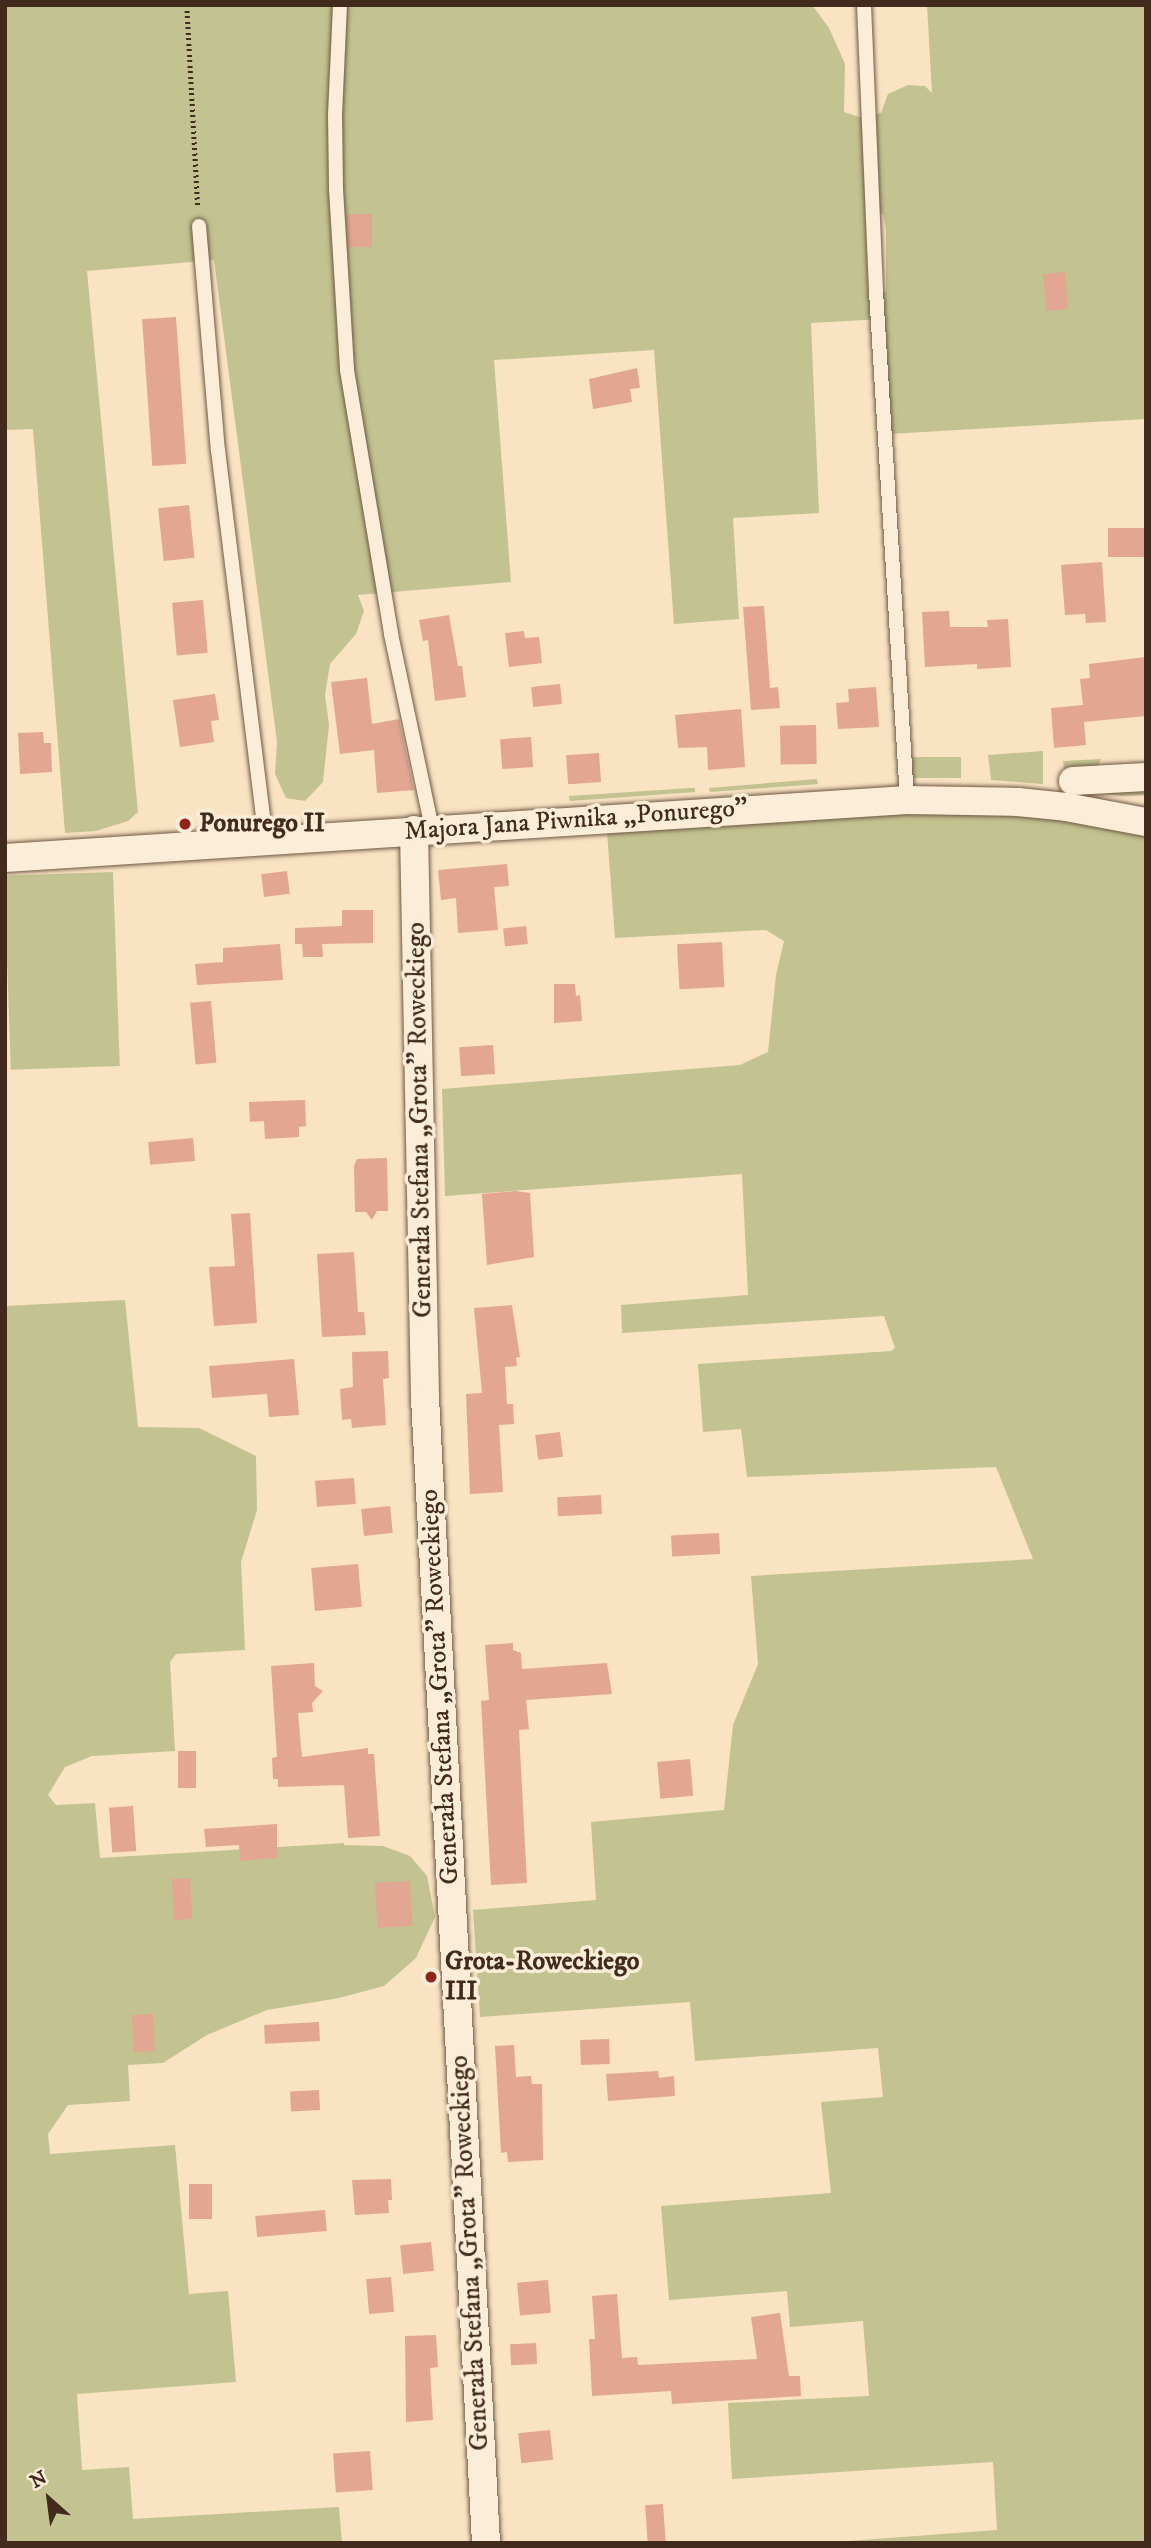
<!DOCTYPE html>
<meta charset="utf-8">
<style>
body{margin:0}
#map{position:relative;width:1151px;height:2548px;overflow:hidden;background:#f9e3c2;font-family:"IM FELL DW Pica",serif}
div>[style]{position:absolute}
.green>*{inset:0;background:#c2c390;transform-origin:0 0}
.building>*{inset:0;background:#e2a693;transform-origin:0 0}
.path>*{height:4.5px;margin-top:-2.25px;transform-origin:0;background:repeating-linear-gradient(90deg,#422a1d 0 2px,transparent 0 5.5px)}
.roads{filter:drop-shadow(0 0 2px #705846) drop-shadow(0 0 2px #705846)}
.service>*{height:14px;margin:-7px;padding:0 7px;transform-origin:7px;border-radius:7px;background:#fbedd7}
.minor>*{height:28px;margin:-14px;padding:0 14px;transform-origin:14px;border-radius:14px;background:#fbedd7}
.dots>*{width:19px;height:19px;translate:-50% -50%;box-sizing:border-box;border:4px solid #fbedd7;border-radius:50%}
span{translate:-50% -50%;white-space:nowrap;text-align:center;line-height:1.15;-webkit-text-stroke:7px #fbedd7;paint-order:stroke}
.street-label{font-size:26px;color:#422a1d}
.poi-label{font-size:26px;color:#422a1d;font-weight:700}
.left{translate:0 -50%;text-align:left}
.frame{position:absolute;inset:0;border:7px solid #422a1d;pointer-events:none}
.north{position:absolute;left:14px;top:2464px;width:70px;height:70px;-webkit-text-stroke:5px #fbedd7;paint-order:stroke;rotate:332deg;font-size:19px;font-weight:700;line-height:28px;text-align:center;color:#422a1d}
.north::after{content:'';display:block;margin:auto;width:24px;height:32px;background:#422a1d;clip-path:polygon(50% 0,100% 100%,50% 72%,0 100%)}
</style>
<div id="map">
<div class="green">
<div style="clip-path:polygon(evenodd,5px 5px,812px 5px,829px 28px,845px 64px,844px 112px,859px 117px,881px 113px,888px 94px,908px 85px,925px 86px,932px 93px,927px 5px,1146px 5px,1146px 419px,889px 434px,883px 319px,811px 323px,819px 513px,733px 518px,739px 619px,674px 624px,654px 350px,494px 360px,511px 582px,358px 595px,364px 611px,356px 634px,330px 664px,325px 695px,329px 725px,323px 782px,305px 801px,286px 798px,275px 774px,277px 742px,214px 260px,87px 271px,138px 812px,128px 821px,96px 831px,65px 833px,33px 429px,5px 430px,5px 5px,876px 213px,883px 214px,886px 230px,886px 292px,880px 291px,876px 213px)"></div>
<div style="clip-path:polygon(1043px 751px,1043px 784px,991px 780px,988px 755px)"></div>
<div style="left:961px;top:757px;width:21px;height:50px;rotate:90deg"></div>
<div style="clip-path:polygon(1101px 759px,1096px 772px,1146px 787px,1146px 795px,1122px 796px,1066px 787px,1063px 761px)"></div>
<div style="clip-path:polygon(817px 779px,818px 784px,710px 792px,709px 788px)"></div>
<div style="clip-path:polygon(691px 788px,695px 788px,695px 792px,570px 801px,569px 796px)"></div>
<div style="clip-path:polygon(908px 810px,1048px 818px,1146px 836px,1146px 2543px,821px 2543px,997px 2530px,993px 2462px,732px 2479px,728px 2403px,869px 2396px,863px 2321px,790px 2327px,787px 2291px,669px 2300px,661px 2206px,831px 2193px,821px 2102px,883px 2097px,878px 2048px,695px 2061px,690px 2002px,480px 2017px,473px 1910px,596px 1900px,591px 1822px,724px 1810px,733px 1725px,758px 1664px,751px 1576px,1033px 1559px,996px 1467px,747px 1477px,741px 1429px,703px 1432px,698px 1364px,891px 1351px,895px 1348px,884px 1316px,622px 1333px,621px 1305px,748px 1295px,742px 1174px,445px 1196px,442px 1089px,740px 1065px,768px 1052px,776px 975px,784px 941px,766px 930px,615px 938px,607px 832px)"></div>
<div style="left:113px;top:872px;width:194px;height:109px;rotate:88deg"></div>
<div style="clip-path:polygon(125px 1300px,138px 1427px,199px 1428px,256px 1456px,257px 1510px,241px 1562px,245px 1650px,176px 1654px,170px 1662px,175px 1751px,92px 1756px,65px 1767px,48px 1795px,56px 1805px,95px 1803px,100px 1858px,344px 1843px,344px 1845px,383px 1846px,410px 1856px,427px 1876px,435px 1917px,416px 1958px,384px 1986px,339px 1998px,267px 2010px,207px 2035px,163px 2063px,128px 2065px,130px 2101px,68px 2105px,48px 2134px,50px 2154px,175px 2145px,189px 2294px,228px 2291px,236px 2382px,77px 2394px,82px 2470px,129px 2467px,133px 2519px,339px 2507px,342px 2543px,5px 2543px,5px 1306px)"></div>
</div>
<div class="building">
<div style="left:347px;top:214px;width:25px;height:33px"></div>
<div style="left:1065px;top:272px;width:37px;height:22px;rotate:85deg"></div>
<div style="left:176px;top:317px;width:147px;height:34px;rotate:86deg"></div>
<div style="clip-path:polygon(637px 368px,640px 388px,630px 389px,632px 402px,593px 409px,589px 379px)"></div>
<div style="left:189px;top:505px;width:53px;height:31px;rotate:84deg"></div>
<div style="left:1146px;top:528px;width:29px;height:38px;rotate:90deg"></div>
<div style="clip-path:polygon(1102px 562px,1106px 622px,1086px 623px,1085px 614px,1065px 615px,1061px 565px)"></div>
<div style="left:203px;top:600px;width:53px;height:31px;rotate:85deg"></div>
<div style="clip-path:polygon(764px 606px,770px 688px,778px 687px,780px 708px,751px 710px,743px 607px)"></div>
<div style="clip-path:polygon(949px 611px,950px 627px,988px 627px,987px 620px,1008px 619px,1011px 667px,977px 669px,977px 664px,925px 667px,922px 612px)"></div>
<div style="clip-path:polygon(449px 615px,458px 666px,462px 666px,466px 697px,435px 701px,428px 640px,423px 641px,419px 620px)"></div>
<div style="clip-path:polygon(524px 631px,525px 638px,539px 637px,542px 663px,509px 667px,505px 633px)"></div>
<div style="clip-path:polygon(1146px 657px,1146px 716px,1084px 722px,1086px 745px,1054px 748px,1051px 708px,1083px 705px,1080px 679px,1090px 678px,1089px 664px)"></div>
<div style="clip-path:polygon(367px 678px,372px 724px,399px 719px,414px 790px,377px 793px,374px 750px,340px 754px,331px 682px)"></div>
<div style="left:560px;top:684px;width:20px;height:29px;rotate:84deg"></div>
<div style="clip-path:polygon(876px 687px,879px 727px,838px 729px,836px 703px,849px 702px,848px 689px)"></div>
<div style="clip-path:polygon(215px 694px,219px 720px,211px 721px,214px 742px,180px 747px,173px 700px)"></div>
<div style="clip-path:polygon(741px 709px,745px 767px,708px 770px,707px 747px,678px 748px,675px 715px)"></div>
<div style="left:816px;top:725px;width:39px;height:36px;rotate:89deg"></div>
<div style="clip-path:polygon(43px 732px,44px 743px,51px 743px,52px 772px,20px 774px,18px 733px)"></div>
<div style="left:531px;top:737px;width:30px;height:31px;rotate:86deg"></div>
<div style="left:599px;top:753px;width:29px;height:33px;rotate:86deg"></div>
<div style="clip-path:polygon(507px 864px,509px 886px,494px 887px,498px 930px,458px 933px,456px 898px,441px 900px,438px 870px)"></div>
<div style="left:287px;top:871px;width:23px;height:26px;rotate:83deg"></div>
<div style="clip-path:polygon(342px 910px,373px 910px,373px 943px,322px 944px,323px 957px,303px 957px,302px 944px,295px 944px,295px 928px,342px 926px)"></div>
<div style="left:526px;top:926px;width:18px;height:23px;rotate:84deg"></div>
<div style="left:722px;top:942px;width:45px;height:45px;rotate:87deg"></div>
<div style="clip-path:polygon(280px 944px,283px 980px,197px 985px,195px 964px,223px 962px,223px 948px)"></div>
<div style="clip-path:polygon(554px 984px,575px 984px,576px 996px,580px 995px,582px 1021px,554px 1023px)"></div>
<div style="left:211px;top:1001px;width:62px;height:21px;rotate:85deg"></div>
<div style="left:493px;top:1045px;width:29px;height:34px;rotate:86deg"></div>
<div style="clip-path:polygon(305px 1100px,306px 1126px,299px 1127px,299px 1137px,265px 1139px,264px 1121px,250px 1122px,249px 1102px)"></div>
<div style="left:193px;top:1138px;width:23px;height:45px;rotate:85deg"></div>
<div style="clip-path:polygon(387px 1158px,388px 1211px,377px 1211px,372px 1220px,366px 1212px,355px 1212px,354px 1166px,357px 1159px)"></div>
<div style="clip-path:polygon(515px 1191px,530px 1193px,534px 1257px,487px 1265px,482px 1194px)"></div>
<div style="clip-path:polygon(250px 1213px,257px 1323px,214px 1326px,209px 1267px,235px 1266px,231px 1214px)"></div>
<div style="clip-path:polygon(354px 1252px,358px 1312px,364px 1312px,366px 1335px,322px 1337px,317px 1254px)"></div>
<div style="clip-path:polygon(512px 1305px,520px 1357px,516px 1358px,517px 1366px,505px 1367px,507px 1404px,513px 1404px,514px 1424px,499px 1425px,503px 1492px,470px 1494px,466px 1394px,482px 1393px,474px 1308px)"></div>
<div style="clip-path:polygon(388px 1351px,389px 1378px,383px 1379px,386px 1425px,352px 1428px,351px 1419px,342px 1420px,340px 1389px,353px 1387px,352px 1352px)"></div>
<div style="clip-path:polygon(294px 1359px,299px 1415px,269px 1417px,267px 1394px,212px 1398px,209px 1366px)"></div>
<div style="left:560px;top:1432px;width:25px;height:25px;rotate:83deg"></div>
<div style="left:354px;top:1478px;width:26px;height:39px;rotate:86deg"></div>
<div style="left:601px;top:1495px;width:19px;height:44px;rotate:87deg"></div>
<div style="left:390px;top:1506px;width:27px;height:29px;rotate:84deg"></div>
<div style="left:719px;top:1533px;width:21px;height:48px;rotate:87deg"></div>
<div style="left:358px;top:1564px;width:43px;height:47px;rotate:85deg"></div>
<div style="clip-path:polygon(513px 1643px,513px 1650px,521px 1653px,522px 1669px,607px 1663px,612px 1694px,526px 1700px,529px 1729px,519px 1730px,527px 1883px,491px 1885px,481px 1701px,489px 1700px,485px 1645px)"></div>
<div style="clip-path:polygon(314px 1663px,315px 1686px,323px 1691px,312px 1703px,313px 1712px,298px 1713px,302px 1757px,368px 1748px,368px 1754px,374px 1754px,380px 1836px,348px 1838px,344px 1785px,278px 1787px,278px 1779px,273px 1779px,272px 1758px,277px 1757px,271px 1666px)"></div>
<div style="left:178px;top:1751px;width:18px;height:37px"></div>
<div style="left:690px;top:1759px;width:37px;height:33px;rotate:85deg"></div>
<div style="left:133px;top:1806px;width:45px;height:24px;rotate:86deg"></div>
<div style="clip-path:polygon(277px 1824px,277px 1858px,240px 1861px,239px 1845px,206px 1847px,204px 1829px)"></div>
<div style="left:190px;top:1878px;width:41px;height:18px;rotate:87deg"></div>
<div style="left:410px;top:1881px;width:45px;height:35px;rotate:87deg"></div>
<div style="left:153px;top:2014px;width:37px;height:21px;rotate:87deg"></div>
<div style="left:319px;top:2022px;width:19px;height:55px;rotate:87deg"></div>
<div style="left:609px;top:2039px;width:25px;height:29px;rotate:88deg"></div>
<div style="clip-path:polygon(514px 2045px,516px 2077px,531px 2076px,532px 2084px,542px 2084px,543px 2160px,508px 2162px,507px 2152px,501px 2153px,495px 2046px)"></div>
<div style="clip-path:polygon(658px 2071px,659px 2078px,674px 2076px,675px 2096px,608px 2101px,606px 2074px)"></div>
<div style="left:319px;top:2090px;width:20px;height:29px;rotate:87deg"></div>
<div style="clip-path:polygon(391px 2179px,392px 2200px,388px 2200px,389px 2213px,355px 2215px,352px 2180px)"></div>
<div style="left:189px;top:2184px;width:23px;height:35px"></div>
<div style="left:325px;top:2210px;width:21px;height:70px;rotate:85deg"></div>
<div style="left:431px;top:2242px;width:29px;height:31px;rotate:84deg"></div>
<div style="left:391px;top:2277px;width:35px;height:25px;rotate:85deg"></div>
<div style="left:548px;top:2280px;width:33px;height:31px;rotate:85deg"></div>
<div style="clip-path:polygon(617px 2294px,622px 2358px,637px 2357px,638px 2365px,757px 2359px,751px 2317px,780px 2313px,789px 2376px,800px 2376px,801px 2396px,672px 2404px,671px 2391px,592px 2396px,589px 2339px,595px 2339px,592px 2296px)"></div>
<div style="clip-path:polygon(436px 2335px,438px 2367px,430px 2368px,433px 2420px,406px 2422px,405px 2336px)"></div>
<div style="left:536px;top:2343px;width:21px;height:26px;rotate:87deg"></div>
<div style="left:550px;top:2430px;width:30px;height:32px;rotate:84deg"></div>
<div style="left:370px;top:2451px;width:39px;height:37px;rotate:86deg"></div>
<div style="left:663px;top:2504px;width:39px;height:18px;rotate:86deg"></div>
</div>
<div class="path">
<div style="left:187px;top:5px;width:203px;rotate:86.9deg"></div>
</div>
<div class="roads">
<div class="service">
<div style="left:340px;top:5px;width:110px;rotate:92.6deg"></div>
<div style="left:335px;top:115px;width:74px;rotate:89.2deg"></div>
<div style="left:336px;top:189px;width:181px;rotate:86.5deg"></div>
<div style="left:347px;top:370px;width:268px;rotate:80.5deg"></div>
<div style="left:391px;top:634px;width:199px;rotate:78.1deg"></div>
<div style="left:864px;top:5px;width:286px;rotate:87.6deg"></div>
<div style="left:876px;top:291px;width:510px;rotate:86.51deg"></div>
<div style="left:199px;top:226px;width:225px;rotate:85.2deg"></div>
<div style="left:218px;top:450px;width:394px;rotate:83deg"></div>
</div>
<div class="minor">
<div style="left:1073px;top:781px;width:73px;rotate:-3.1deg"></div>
<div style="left:414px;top:830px;width:568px;rotate:88.89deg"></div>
<div style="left:425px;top:1398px;width:1147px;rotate:86.95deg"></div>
<div style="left:5px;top:858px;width:904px;rotate:-3.68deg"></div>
<div style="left:907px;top:800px;width:111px;rotate:1deg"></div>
<div style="left:1018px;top:802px;width:48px;rotate:5.9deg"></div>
<div style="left:1066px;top:807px;width:81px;rotate:10.6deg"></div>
</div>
</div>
<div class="dots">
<div style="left:185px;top:824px;background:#8f2418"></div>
<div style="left:431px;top:1977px;background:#8f2418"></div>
</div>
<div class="street-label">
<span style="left:576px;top:820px;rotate:-4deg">Majora Jana Piwnika „Ponurego”</span>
<span style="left:420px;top:1120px;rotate:-91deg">Generała Stefana „Grota” Roweckiego</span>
<span style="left:440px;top:1687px;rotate:-93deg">Generała Stefana „Grota” Roweckiego</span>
<span style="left:470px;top:2253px;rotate:-93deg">Generała Stefana „Grota” Roweckiego</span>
</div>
<div class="poi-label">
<span class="left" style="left:199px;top:824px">Ponurego II</span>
<span class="left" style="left:445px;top:1977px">Grota-Roweckiego<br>III</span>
</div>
<div class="frame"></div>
<div class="north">N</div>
</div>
